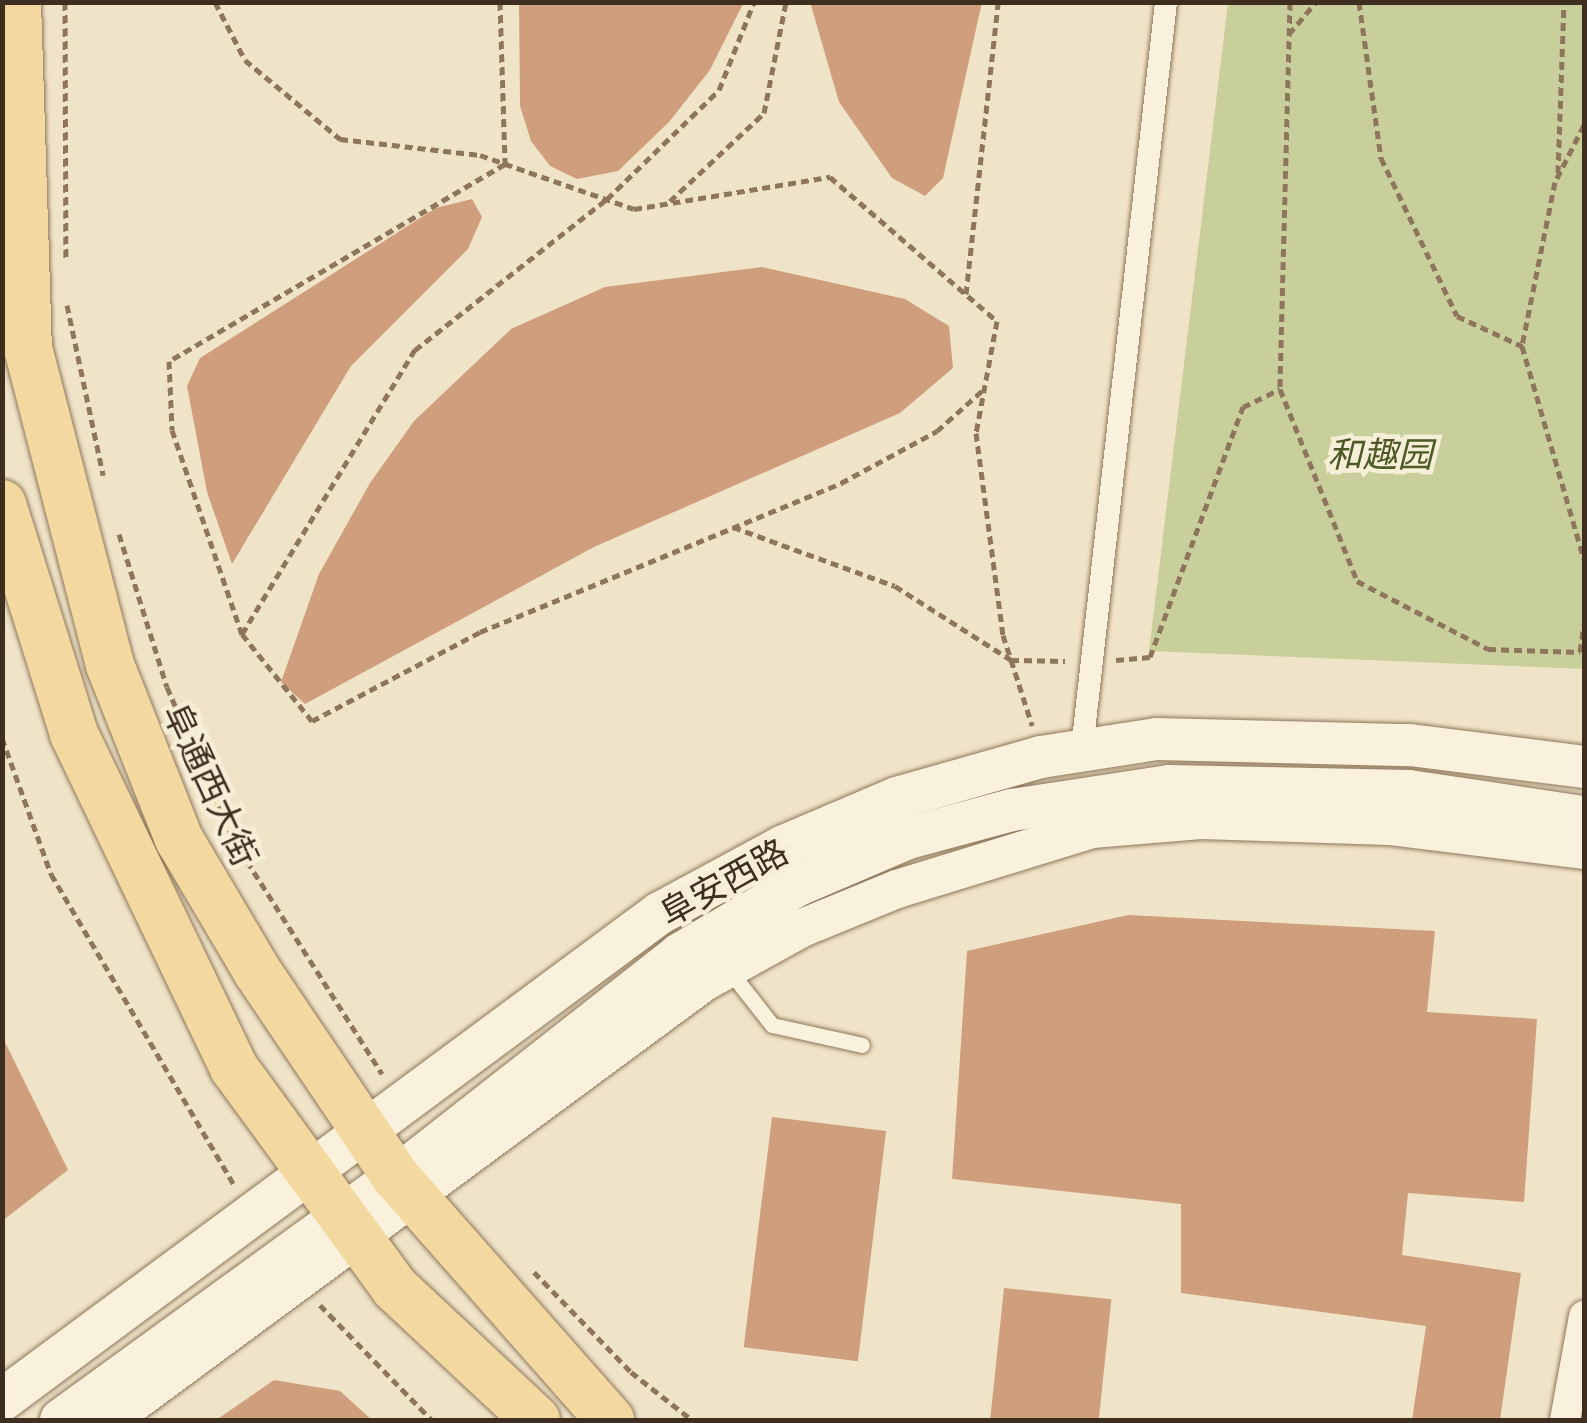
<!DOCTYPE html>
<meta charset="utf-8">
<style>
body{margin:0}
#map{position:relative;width:1587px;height:1423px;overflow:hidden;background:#f0e4c8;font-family:"Playfair Display","Noto Sans SC",serif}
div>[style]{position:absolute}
.green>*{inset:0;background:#c9cf9b}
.building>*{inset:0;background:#cf9f7d;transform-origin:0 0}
.path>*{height:5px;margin-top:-2.5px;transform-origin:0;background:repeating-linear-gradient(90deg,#8d765c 0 8px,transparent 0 13px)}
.roads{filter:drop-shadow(0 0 2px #8d765c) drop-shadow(0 0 2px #8d765c)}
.service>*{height:15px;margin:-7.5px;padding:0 7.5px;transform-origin:7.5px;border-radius:7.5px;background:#faf1dc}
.pedestrian>*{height:22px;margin:-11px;padding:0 11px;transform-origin:11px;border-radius:11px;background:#faf1dc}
.minor>*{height:30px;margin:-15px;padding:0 15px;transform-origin:15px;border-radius:15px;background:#faf1dc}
.tertiary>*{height:38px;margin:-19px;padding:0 19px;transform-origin:19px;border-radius:19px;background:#faf1dc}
.secondary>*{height:42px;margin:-21px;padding:0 21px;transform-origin:21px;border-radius:21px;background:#faf1dc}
.primary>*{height:48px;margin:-24px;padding:0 24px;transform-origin:24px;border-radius:24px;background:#f3d9a0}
span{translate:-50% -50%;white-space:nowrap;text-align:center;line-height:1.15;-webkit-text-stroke:9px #f7eed8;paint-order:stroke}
.park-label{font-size:35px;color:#4d5a26;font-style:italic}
.street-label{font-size:35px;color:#3d2e20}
.frame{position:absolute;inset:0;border:5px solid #3d2e20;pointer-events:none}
</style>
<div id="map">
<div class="green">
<div style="clip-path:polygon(1228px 3px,1584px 3px,1584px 669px,1149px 651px)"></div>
</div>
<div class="building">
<div style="clip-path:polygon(519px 2px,744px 2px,710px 70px,669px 122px,618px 171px,577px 179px,550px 166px,531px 141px,520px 106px)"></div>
<div style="clip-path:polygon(810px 2px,982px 2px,943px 178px,925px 196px,892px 178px,839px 102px)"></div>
<div style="clip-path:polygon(472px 199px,482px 217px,468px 249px,351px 366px,232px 564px,207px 492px,187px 386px,200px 358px,436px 208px)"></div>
<div style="clip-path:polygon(762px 267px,905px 299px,949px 326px,953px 368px,900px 413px,594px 547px,305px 704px,281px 682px,319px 574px,370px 483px,414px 421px,511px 329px,605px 287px)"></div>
<div style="clip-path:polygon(1128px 915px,1435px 931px,1427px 1012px,1537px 1019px,1524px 1202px,1408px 1193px,1402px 1255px,1521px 1273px,1500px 1420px,1412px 1420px,1426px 1326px,1181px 1293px,1181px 1204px,952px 1179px,967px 951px)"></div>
<div style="clip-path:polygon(2px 1036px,68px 1170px,2px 1221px)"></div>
<div style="left:772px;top:1117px;width:115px;height:232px;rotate:7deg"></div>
<div style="left:1004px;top:1288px;width:108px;height:133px;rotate:6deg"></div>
<div style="clip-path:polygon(274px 1380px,340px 1391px,372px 1420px,216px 1420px)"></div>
</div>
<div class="path">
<div style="left:65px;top:2px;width:257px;rotate:89.8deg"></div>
<div style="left:215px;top:2px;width:65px;rotate:62.7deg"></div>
<div style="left:245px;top:60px;width:124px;rotate:39.7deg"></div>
<div style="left:340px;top:139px;width:141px;rotate:6.5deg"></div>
<div style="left:480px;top:155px;width:163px;rotate:19.3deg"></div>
<div style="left:634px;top:209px;width:199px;rotate:-9.3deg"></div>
<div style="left:830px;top:177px;width:221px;rotate:40.8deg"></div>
<div style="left:997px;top:321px;width:114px;rotate:100.6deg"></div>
<div style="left:976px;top:433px;width:204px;rotate:82.4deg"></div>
<div style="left:1003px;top:635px;width:95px;rotate:72.1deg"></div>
<div style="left:500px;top:2px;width:162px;rotate:88.2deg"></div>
<div style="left:505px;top:164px;width:389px;rotate:149.6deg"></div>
<div style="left:169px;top:361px;width:69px;rotate:87.5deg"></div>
<div style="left:172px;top:430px;width:216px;rotate:71.1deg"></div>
<div style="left:242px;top:634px;width:112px;rotate:51.2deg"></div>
<div style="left:312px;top:721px;width:190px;rotate:-27.9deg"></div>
<div style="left:480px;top:632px;width:391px;rotate:-22.4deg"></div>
<div style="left:841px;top:483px;width:109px;rotate:-28.4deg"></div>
<div style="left:937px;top:431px;width:63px;rotate:-41.8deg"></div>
<div style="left:1290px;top:2px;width:387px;rotate:91.5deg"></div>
<div style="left:1280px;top:389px;width:207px;rotate:68.1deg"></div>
<div style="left:1357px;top:581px;width:148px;rotate:27.4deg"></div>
<div style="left:1488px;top:649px;width:92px;rotate:1.9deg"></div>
<div style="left:1580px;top:652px;width:28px;rotate:-82deg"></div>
<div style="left:1359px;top:2px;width:158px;rotate:82deg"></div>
<div style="left:1381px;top:158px;width:175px;rotate:64.3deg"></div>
<div style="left:1457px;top:316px;width:72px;rotate:24.8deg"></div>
<div style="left:1289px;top:34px;width:42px;rotate:-49.8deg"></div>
<div style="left:1584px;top:125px;width:64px;rotate:117deg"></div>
<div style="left:1555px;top:182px;width:167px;rotate:101.4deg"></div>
<div style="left:1522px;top:346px;width:222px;rotate:73.8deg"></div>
<div style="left:1558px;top:173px;width:171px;rotate:-88deg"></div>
<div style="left:670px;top:201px;width:129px;rotate:-43.1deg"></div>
<div style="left:764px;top:113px;width:113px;rotate:-78.8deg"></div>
<div style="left:966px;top:294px;width:294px;rotate:-83.7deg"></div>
<div style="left:67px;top:305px;width:174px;rotate:78deg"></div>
<div style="left:733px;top:527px;width:172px;rotate:20deg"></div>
<div style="left:895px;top:586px;width:138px;rotate:32.5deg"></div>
<div style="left:1011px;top:660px;width:54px;rotate:1.1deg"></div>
<div style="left:119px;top:534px;width:160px;rotate:72.6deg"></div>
<div style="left:167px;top:687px;width:166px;rotate:66.5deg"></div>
<div style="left:233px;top:839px;width:278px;rotate:57.6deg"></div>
<div style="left:242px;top:634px;width:333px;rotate:-58.7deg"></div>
<div style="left:415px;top:350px;width:244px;rotate:-38.2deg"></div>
<div style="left:607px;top:199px;width:156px;rotate:-44.2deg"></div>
<div style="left:719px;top:90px;width:95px;rotate:-68.3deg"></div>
<div style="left:1116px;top:660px;width:34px;rotate:-5deg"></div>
<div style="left:1150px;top:657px;width:267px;rotate:-69.6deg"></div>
<div style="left:1243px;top:407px;width:41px;rotate:-25.9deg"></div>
<div style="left:2px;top:738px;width:145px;rotate:70.2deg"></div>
<div style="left:51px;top:874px;width:362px;rotate:59.5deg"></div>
<div style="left:534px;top:1272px;width:139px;rotate:45.9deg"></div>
<div style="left:631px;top:1372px;width:78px;rotate:38.2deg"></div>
<div style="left:320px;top:1305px;width:161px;rotate:45.8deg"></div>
</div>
<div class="roads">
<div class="service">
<div style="left:728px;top:969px;width:71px;rotate:51.8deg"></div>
<div style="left:772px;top:1025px;width:92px;rotate:12.5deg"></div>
</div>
<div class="pedestrian">
<div style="left:1082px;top:749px;width:752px;rotate:-83.58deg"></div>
</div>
<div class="minor">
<div style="left:1565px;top:1420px;width:106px;rotate:-79.6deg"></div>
</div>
<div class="tertiary">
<div style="left:110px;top:1420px;width:738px;rotate:-36.4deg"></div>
<div style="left:704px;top:982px;width:112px;rotate:-28.9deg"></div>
<div style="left:802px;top:928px;width:103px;rotate:-22.3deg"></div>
<div style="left:897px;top:889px;width:204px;rotate:-17.1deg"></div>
<div style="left:1092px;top:829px;width:109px;rotate:-4.7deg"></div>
<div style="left:1201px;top:820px;width:188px;rotate:1.8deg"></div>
<div style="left:1389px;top:826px;width:196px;rotate:7deg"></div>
</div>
<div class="secondary">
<div style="left:2px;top:1400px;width:819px;rotate:-36.51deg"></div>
<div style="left:660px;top:913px;width:141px;rotate:-28.4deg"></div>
<div style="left:784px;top:846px;width:123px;rotate:-23deg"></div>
<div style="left:897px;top:798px;width:150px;rotate:-15.9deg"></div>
<div style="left:1041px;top:757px;width:117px;rotate:-8.8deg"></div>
<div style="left:1157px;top:739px;width:253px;rotate:1.4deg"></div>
<div style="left:1410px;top:745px;width:175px;rotate:7.2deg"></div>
<div style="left:61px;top:1420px;width:414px;rotate:-36deg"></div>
<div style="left:396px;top:1177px;width:361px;rotate:-38.1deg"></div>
<div style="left:680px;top:954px;width:134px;rotate:-30.4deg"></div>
<div style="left:796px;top:886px;width:122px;rotate:-23.2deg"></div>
<div style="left:908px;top:838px;width:108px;rotate:-15.1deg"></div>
<div style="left:1012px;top:810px;width:159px;rotate:-8.7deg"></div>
<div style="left:1169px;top:786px;width:240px;rotate:1.2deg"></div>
<div style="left:1409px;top:791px;width:177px;rotate:8.5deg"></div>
</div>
<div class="primary">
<div style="left:17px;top:2px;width:346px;rotate:88.2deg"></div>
<div style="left:28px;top:348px;width:327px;rotate:75.5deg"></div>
<div style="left:110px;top:665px;width:187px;rotate:68.4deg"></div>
<div style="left:179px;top:839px;width:153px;rotate:59.4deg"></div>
<div style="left:257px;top:971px;width:249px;rotate:56deg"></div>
<div style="left:396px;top:1177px;width:324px;rotate:48.6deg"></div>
<div style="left:2px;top:504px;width:241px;rotate:72.6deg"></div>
<div style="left:74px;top:734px;width:370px;rotate:64.4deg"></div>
<div style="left:234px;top:1068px;width:273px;rotate:53.8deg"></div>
<div style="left:395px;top:1288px;width:193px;rotate:43.1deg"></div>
</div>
</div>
<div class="park-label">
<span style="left:1380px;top:453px">和趣园</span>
</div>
<div class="street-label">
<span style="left:212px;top:784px;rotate:65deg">阜通西大街</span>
<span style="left:723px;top:881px;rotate:-29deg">阜安西路</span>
</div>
<div class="frame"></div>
</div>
